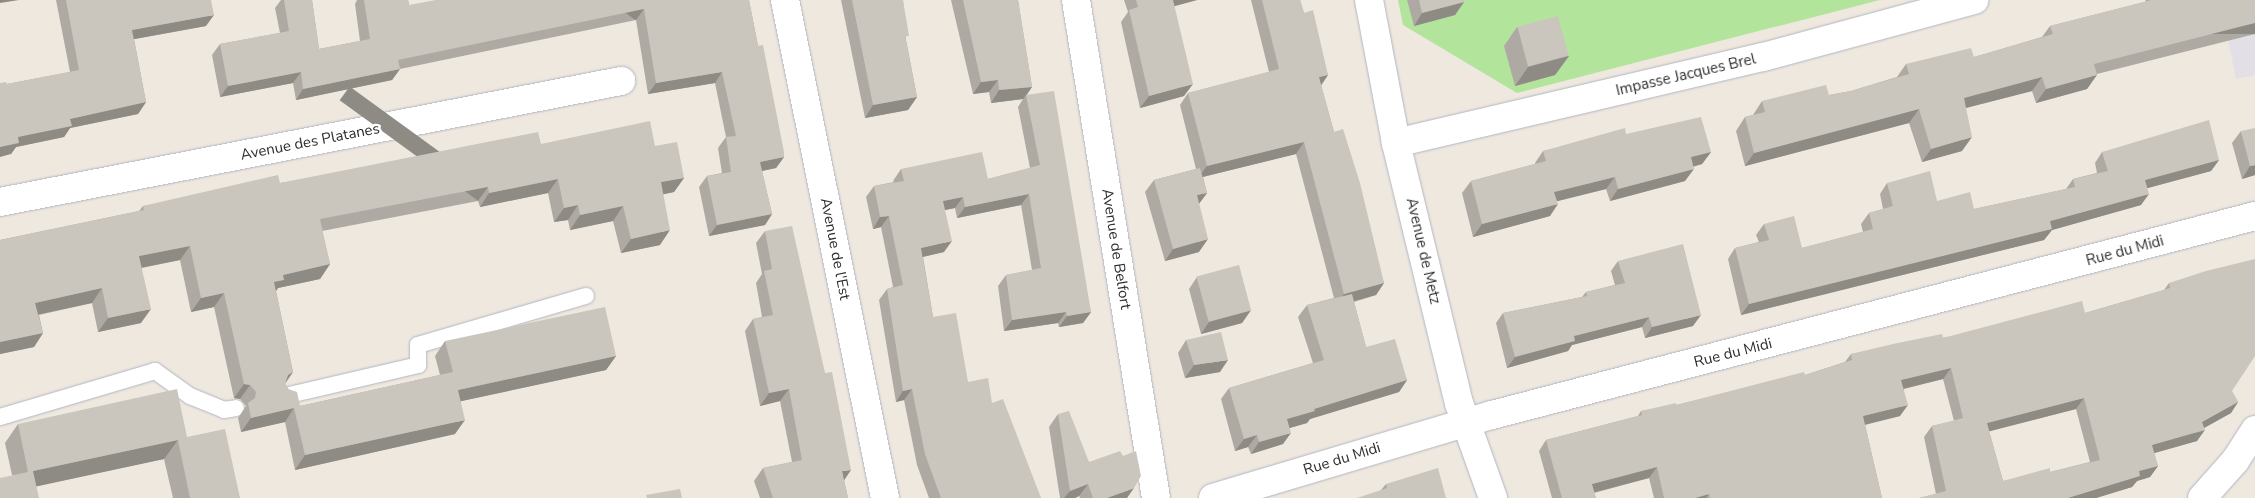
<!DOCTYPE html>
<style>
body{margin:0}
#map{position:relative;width:2255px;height:498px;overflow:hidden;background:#eee8df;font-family:"Nunito Sans",sans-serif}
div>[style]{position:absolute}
.industrial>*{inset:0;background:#e2dfe7}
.green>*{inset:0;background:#b2e49c}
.roads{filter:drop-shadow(0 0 1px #b3b5c0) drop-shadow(0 0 1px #b3b5c0)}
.lane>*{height:16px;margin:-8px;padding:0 8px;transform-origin:8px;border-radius:8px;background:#fff}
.street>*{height:28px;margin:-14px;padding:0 14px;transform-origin:14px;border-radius:14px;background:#fff}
.wall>*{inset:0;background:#aeaaa3}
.shaded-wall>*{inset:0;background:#8d8b84;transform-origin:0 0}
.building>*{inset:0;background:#cac6bd;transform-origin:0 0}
span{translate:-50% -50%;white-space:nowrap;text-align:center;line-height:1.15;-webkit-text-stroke:5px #fff;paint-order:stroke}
.street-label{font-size:15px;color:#2d2d2d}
</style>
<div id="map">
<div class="industrial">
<div style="clip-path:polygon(2220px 0,2255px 0,2255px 75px,2236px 79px)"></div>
</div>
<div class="green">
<div style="clip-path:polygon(1398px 0,1880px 0,1517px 93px,1403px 25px)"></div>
</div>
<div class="roads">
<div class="lane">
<div style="left:285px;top:396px;width:137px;rotate:-13.1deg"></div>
<div style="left:418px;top:365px;width:20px;rotate:-90deg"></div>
<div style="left:418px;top:345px;width:175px;rotate:-16.3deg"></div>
<div style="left:0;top:417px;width:162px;rotate:-16.5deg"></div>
<div style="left:155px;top:371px;width:43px;rotate:35.5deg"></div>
<div style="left:190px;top:396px;width:37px;rotate:22deg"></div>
<div style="left:224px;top:410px;width:12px;rotate:-9deg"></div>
</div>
<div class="street">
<div style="left:785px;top:0;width:508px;rotate:78.65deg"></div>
<div style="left:1076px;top:0;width:504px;rotate:80.87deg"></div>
<div style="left:1369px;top:0;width:146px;rotate:79.3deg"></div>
<div style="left:1396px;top:143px;width:268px;rotate:76.4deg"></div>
<div style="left:1459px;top:403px;width:101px;rotate:70.3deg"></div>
<div style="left:1396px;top:143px;width:377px;rotate:-13.2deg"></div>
<div style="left:1763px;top:57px;width:219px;rotate:-15.1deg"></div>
<div style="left:0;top:202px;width:633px;rotate:-11.03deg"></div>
<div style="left:1213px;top:498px;width:291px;rotate:-16.6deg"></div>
<div style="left:1492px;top:415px;width:789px;rotate:-14.62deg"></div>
<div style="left:2202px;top:498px;width:50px;rotate:-48.3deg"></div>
<div style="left:2235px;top:461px;width:37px;rotate:-57deg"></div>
</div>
</div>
<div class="wall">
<div style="clip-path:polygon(56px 0,211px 0,206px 26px,134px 39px,146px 102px,138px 114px,70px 128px,64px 137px,16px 147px,11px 154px,7px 84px,70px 72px)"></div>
<div style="clip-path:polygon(281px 0,312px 0,319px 49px,360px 41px,355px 4px,357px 0,408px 0,409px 5px,749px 0,758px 46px,784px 157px,776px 168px,762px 171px,772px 214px,765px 225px,709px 236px,699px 187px,707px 176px,722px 173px,718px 148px,726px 137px,715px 83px,648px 94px,636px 20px,400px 69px,392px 80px,296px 100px,293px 83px,220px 97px,212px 55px,220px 44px,280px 33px,275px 8px)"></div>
<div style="clip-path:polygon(841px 0,903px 0,906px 40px,917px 97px,908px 110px,865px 118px)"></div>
<div style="clip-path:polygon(951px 0,1018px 0,1032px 87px,1027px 95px,1091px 312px,1083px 323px,1059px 327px,1058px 323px,1004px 331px,998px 286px,1006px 275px,1032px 270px,1021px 205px,957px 218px,955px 208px,945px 210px,944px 252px,923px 257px,933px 317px,968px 382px,992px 403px,1041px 498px,929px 498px,917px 465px,904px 400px,896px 402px,879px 300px,887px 289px,893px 287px,881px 227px,873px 229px,866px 197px,874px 186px,894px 182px,893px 181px,901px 169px,988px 179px,1030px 168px,1018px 107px,1023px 99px,991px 103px,989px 92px,973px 94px)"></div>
<div style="clip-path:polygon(1124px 0,1197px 0,1174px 6px,1184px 96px,1140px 108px,1121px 22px,1128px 12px)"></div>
<div style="clip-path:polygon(1251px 0,1300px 0,1304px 13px,1328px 75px,1321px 85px,1334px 132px,1384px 283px,1376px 295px,1354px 302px,1366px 347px,1407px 380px,1399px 392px,1310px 419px,1307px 423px,1290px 428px,1283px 444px,1251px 454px,1248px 447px,1235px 451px,1221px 399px,1229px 388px,1313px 363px,1298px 317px,1307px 305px,1334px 298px,1296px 154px,1203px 177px,1207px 193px,1199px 204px,1199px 252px,1165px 261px,1145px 192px,1154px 180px,1196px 169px,1180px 105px,1188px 93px,1269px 72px)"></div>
<div style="clip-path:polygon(1407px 0,1463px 0,1464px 2px,1455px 15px,1414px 26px)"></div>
<div style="clip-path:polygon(2146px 0,2255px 0,2255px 34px,2097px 74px,2087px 89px,2036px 103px,2032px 91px,1966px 108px,1962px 151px,1922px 162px,1909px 123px,1745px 166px,1736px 131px,1745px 117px,1753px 115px,1762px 101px,1829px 95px,1851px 91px,1897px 77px,1906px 64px,1974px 57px,2042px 37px,2050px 26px,2145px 2px)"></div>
<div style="clip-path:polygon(1517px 27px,1569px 56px,1555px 75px,1515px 86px,1504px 46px)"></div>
<div style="clip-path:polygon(2241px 131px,2255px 175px,2242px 179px,2232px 143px)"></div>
<div style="clip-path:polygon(1626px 134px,1711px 152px,1702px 164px,1693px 167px,1685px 181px,1610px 201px,1606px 189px,1557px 201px,1550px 216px,1473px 237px,1462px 193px,1471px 181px,1535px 164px,1535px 163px,1543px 151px)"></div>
<div style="clip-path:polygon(541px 144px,655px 146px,684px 178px,674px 192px,663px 194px,660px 245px,621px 253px,613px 221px,570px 230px,568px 220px,554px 222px,548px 193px,480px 207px,478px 201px,322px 231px,330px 264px,320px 279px,278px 288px,276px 291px,293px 372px,285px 384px,300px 406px,440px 375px,435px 356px,445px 341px,616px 356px,606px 370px,461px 401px,455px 434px,295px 470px,285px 422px,241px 432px,238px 418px,246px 406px,240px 399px,234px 398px,214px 307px,191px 312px,180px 260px,142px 268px,141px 323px,98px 332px,92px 303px,39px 315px,43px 333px,34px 347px,0 354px,0 240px,139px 211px,143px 206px,280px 183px)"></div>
<div style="clip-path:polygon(2102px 152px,2219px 160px,2211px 171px,2147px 188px,2141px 205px,2052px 230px,2044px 240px,1741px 315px,1728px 259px,1735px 248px,1759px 242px,1756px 235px,1764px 224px,1802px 248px,1863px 232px,1861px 224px,1869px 213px,1883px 209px,1880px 194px,1887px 183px,1937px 201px,1974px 209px,2066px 189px,2073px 179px,2097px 173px,2095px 163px)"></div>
<div style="clip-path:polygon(765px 231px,844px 480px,848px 498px,760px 498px,754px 481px,763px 468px,792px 462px,780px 401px,760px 406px,745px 331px,753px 319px,762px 317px,756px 283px,762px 274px,756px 243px)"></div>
<div style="clip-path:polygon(1618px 261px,1693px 326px,1645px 338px,1642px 327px,1572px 345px,1568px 351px,1507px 368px,1496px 323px,1503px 313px,1582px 297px,1586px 292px,1615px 285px,1611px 271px)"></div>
<div style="clip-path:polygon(1197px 277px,1251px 310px,1242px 323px,1201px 334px,1189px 289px)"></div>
<div style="clip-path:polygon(evenodd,2169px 283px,2238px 402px,2231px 413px,2204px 428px,2197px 441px,2154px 453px,2158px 466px,2150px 477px,2137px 481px,2132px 487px,2096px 498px,1919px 498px,1936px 494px,1924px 437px,1932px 426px,1954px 421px,1943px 379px,1904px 389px,1900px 416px,1865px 425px,1882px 498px,1654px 498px,1649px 478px,1594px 493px,1596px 498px,1552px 498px,1539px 451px,1546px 440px,1638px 416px,1641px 411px,1676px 405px,1805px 375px,1845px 362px,1851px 354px,2085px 313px,2164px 290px,2169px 283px,2076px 409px,2090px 462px,2050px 472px,2003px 481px,1989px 431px,2076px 409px)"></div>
<div style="clip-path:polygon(1186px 340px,1220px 372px,1185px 378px,1178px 353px)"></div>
<div style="clip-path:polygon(1058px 414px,1089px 462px,1127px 498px,1080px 498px,1079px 496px,1075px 498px,1060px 498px,1049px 427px)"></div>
<div style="clip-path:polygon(18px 424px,187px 437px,240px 498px,173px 498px,164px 459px,36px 486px,12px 475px,5px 443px)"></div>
<div style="clip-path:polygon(1386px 484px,1446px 498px,1381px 490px)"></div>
</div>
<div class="shaded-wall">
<div style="clip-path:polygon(0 0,19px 0,0 3px)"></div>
<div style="clip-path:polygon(1170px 0,1197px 0,1164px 9px)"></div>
<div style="clip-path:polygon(1464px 2px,1455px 15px,1414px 26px,1422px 13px)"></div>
<div style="left:644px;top:9px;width:14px;height:251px;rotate:126deg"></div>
<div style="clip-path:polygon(214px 15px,206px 26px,124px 41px,132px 30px)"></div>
<div style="left:2255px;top:23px;width:11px;height:166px;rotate:90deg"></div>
<div style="clip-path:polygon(1569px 56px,1555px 75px,1515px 86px,1528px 67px)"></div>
<div style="clip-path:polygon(400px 69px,392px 80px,296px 100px,303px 89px)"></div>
<div style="clip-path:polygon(301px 72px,293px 83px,220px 97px,228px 86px)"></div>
<div style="clip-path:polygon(722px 72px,715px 83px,648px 94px,656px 83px)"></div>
<div style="clip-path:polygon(1328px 75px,1320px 87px,1319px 77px)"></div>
<div style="clip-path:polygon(2097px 75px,2087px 89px,2036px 103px,2046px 89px)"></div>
<div style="clip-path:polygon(2042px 77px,2032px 91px,1954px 111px,1964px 98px)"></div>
<div style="clip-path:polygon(998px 80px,989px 92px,973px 94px,981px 82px)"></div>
<div style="clip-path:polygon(1193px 84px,1184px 96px,1140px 108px,1149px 96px)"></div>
<div style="clip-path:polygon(1032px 87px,1023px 99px,991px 103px,999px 90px)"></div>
<div style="clip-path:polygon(917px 97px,908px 110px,865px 118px,873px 105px)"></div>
<div style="clip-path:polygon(146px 102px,138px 114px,70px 128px,64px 137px,16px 147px,11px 154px,0 157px,0 147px,18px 137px,70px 119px)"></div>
<div style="clip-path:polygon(1919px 109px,1909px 123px,1745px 166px,1754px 153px)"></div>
<div style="clip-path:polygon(1972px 137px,1962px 151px,1922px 162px,1931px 149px)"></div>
<div style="clip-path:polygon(1304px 142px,1296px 154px,1198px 178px,1207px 166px)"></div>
<div style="clip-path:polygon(1711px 152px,1702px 164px,1682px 169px,1691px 157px)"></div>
<div style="clip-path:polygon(784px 157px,776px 168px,752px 173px,760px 162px)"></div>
<div style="clip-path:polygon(2219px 160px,2211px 171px,2137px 191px,2145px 180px)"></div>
<div style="clip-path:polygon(2255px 165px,2255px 175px,2242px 179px,2250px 166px)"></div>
<div style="clip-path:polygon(1694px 169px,1685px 181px,1610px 201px,1618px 189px)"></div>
<div style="clip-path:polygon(1615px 177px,1606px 189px,1546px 204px,1554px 192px)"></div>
<div style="clip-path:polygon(684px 178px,674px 192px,651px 197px,661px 182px)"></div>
<div style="clip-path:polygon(558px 179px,548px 193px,480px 207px,489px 193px)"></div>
<div style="left:488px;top:187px;width:17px;height:171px;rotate:126deg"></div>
<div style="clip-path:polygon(1207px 193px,1198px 205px,1197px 195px)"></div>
<div style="clip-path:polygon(1029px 194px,1021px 205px,957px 218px,965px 207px)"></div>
<div style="clip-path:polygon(2149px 194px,2141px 205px,2052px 230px,2044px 240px,1741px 315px,1749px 304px)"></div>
<div style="clip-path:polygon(963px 197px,955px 208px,935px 212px,943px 201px)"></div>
<div style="clip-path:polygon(1558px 204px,1550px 216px,1473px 237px,1482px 224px)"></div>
<div style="clip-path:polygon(578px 205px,568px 220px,554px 222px,564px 208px)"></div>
<div style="clip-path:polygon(623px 206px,613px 221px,570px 230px,580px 215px)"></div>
<div style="clip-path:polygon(772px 214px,765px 225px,709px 236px,717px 225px)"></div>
<div style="clip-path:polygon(889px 216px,881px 227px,873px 229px,880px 217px)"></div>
<div style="clip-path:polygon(670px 230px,660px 245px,621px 253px,631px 239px)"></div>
<div style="clip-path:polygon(1208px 239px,1199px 252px,1165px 261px,1173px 249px)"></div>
<div style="clip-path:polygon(952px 241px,944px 252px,913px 259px,921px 248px)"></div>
<div style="clip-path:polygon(190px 246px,180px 260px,129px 270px,139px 256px)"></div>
<div style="clip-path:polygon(330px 264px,320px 279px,278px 288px,274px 294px,274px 282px,283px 275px)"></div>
<div style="clip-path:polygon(1384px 283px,1376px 295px,1336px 306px,1344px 294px)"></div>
<div style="clip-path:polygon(102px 288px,92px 303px,26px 317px,35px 303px)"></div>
<div style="clip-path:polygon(224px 293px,214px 307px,191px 312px,201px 298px)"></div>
<div style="clip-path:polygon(151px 309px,141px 323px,98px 332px,108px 318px)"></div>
<div style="clip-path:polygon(1251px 310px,1242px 323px,1201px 334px,1209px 322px)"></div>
<div style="clip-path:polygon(1066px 312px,1058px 323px,1004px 331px,1012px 320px)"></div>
<div style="clip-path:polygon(1091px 312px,1083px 323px,1059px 327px,1067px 316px)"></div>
<div style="clip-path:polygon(1701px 315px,1693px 326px,1645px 338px,1652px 327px)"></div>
<div style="clip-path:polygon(1649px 317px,1642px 327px,1572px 345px,1568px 351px,1507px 368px,1515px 357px,1574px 336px)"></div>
<div style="clip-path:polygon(43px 333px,34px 347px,0 354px,0 342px)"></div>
<div style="clip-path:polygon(616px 356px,606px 370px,448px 404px,458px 390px)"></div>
<div style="clip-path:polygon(1228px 360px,1220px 372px,1185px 378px,1194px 365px)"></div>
<div style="clip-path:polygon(1951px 368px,1943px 379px,1894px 391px,1901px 380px)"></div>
<div style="clip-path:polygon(293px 372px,283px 386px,288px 375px)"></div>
<div style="clip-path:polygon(1407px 380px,1399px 392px,1310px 419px,1307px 423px,1279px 431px,1287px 419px,1314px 409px)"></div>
<div style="clip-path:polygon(244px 384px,250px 385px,240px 399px,234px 398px)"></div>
<div style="clip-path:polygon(789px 389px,780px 401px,760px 406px,769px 393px)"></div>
<div style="clip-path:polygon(912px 389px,904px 400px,896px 402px,903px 391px)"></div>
<div style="clip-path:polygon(2084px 398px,2076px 409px,1979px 434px,1987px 423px)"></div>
<div style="clip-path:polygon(2238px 402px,2231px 413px,2195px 433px,2205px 430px,2197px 441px,2144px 456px,2152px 445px,2202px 422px)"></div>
<div style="clip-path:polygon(1908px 405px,1900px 416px,1855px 427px,1863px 416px)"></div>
<div style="clip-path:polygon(294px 408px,285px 422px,241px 432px,251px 418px)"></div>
<div style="clip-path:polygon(465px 420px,455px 434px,295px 470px,305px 455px)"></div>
<div style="clip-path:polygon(1291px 433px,1283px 444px,1251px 454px,1259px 442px)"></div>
<div style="clip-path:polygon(1257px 435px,1248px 447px,1235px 451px,1244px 439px)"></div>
<div style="clip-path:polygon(178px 440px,164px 459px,20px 490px,33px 471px)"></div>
<div style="clip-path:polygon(2158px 466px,2150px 477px,2137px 481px,2132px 487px,2096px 498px,2068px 498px,2139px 471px)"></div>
<div style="clip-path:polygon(1657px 467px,1649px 478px,1584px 495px,1592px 484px)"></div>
<div style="clip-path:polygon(851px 470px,843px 482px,842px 471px)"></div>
<div style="clip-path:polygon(1088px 484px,1079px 496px,1075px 498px,1064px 498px,1070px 491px)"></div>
<div style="clip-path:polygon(1134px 488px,1127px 498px,1107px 498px)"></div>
<div style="clip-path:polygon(1709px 494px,1706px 498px,1695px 498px)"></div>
</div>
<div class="building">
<div style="clip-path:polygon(66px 0,211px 0,214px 15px,132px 30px,146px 102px,70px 119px,72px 126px,18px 137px,19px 143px,0 147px,0 83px,6px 82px,7px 84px,79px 70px)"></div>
<div style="clip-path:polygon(284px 0,312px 0,319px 49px,370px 39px,364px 0,408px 0,409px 5px,436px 0,749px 0,758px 46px,763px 45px,784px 152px,784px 157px,760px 162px,772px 214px,717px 225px,707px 176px,731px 172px,726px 137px,736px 136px,722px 72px,656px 83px,644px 9px,398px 60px,400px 69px,303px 89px,301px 72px,228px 86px,220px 44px,289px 31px)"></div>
<div style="clip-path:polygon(852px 0,903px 0,909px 36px,905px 36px,917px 97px,873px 105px)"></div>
<div style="clip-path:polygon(963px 0,1018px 0,1032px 87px,999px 90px,998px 80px,981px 82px)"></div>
<div style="clip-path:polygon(1136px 0,1173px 0,1193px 84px,1149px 96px,1129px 10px,1138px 7px)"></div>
<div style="clip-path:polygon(1262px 0,1300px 0,1304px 13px,1313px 10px,1328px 75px,1319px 77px,1334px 132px,1343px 129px,1360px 183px,1384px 283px,1344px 294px,1304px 142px,1207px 166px,1188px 93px,1279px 69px)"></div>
<div style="clip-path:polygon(1419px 0,1463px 0,1464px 2px,1422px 13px)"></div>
<div style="clip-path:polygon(2151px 0,2255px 0,2255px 23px,2094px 64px,2097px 75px,2046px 89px,2042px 77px,1964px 98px,1972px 137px,1931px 149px,1919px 109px,1754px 153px,1745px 117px,1765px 112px,1762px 101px,1826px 85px,1829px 95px,1851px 91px,1909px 74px,1906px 64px,1971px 48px,1974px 57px,2053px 34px,2050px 26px)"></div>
<div style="left:1558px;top:16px;width:41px;height:42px;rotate:75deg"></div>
<div style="clip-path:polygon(1054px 91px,1091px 312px,1067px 316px,1066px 312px,1012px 320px,1006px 275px,1041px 268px,1029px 194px,965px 207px,963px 197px,943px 201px,952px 241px,921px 248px,933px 317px,956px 313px,968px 382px,988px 378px,992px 403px,1003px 399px,1041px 498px,941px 498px,925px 454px,912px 389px,903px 391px,887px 289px,903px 285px,889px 216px,880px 217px,874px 186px,904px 181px,901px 169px,982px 152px,988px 179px,1040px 165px,1026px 95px)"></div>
<div style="clip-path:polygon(1701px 117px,1711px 152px,1691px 157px,1694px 169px,1618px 189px,1615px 177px,1554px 192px,1558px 204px,1482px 224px,1471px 181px,1546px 161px,1543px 151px,1625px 128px,1626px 134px)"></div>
<div style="clip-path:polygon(2209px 120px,2219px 160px,2145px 180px,2149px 194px,2050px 221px,2052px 229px,1749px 304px,1735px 248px,1769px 240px,1764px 224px,1794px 216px,1802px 248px,1873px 229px,1869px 213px,1893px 206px,1887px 183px,1930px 171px,1937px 201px,1970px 192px,1974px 209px,2075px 187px,2073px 179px,2108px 171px,2102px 152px)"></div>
<div style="clip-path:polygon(650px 121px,655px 146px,677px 142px,684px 178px,661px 182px,670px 230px,631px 239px,623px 206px,580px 215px,578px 205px,564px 208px,558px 179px,489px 193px,488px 187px,320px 219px,330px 264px,283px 275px,284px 280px,274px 282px,293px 372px,288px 375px,285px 384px,288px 389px,297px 392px,300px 406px,453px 372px,445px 341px,605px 307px,616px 356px,458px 390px,465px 420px,305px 455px,294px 408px,251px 418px,248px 403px,255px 398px,256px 392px,250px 385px,244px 384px,224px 293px,201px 298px,190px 246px,139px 256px,151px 309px,108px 318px,102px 288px,35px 303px,43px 333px,0 342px,0 240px,144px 210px,143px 206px,278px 175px,280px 183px,538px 132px,541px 144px)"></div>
<div style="clip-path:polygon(2255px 128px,2255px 165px,2250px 166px,2241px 131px)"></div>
<div style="clip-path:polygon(1200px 168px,1207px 193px,1197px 195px,1208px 239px,1173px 249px,1154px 180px)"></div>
<div style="clip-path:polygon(792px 226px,825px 373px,832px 372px,851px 470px,842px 471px,848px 498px,773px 498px,763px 468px,802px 460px,789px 389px,769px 393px,753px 319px,773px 315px,764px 271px,772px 269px,765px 231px)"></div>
<div style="clip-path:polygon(1683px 244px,1701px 315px,1652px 327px,1649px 317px,1574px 336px,1575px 341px,1515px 357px,1503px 313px,1587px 296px,1586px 292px,1625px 283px,1618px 261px)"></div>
<div style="clip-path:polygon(evenodd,2255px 259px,2255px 356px,2232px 391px,2238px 402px,2202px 422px,2205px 430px,2152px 445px,2158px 466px,2139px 471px,2140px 476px,2068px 498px,1919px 498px,1946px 491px,1932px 426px,1963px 418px,1951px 368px,1901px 380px,1908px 405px,1863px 416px,1882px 498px,1710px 498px,1709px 494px,1695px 498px,1664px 498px,1657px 467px,1592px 484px,1596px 498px,1562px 498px,1546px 440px,1642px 415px,1641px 411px,1676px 403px,1676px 405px,1804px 372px,1805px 375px,1852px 360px,1851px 354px,1893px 344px,1942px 334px,1943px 338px,2082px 301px,2085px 313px,2170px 288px,2169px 283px,2206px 271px,2255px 259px,2084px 398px,2100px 460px,2050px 472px,2050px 468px,2003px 481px,1987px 423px,2084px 398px)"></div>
<div style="left:1239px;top:265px;width:47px;height:44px;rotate:75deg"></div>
<div style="clip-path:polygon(1352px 294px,1366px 347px,1395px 339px,1407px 380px,1314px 409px,1315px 411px,1287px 419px,1291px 433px,1259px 442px,1257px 435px,1244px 439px,1229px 388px,1324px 360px,1307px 305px)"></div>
<div style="clip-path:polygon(1221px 332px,1228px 360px,1194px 365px,1186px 340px)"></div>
<div style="clip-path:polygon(177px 389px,187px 437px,225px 429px,240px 498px,190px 498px,178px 440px,33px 471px,39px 498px,0 498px,0 478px,28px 472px,18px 424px)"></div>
<div style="clip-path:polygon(1069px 411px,1089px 462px,1120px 451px,1123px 456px,1136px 451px,1141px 476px,1134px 488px,1107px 498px,1093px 498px,1088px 484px,1070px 491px,1058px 414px)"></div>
<div style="clip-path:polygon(1438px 468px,1446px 498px,1357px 498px,1387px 488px,1386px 484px)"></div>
<div style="clip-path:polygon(680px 489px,682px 498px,647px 498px,646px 495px)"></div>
</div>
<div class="street-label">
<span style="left:1686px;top:75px;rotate:-13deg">Impasse Jacques Brel</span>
<span style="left:310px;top:142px;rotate:-11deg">Avenue des Platanes</span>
<span style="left:835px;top:249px;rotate:79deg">Avenue de l'Est</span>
<span style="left:1116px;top:249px;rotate:81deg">Avenue de Belfort</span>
<span style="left:1423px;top:251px;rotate:77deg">Avenue de Metz</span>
<span style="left:2125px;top:251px;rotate:-15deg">Rue du Midi</span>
<span style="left:1733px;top:353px;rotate:-14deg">Rue du Midi</span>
<span style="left:1342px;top:459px;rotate:-17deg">Rue du Midi</span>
</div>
</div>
